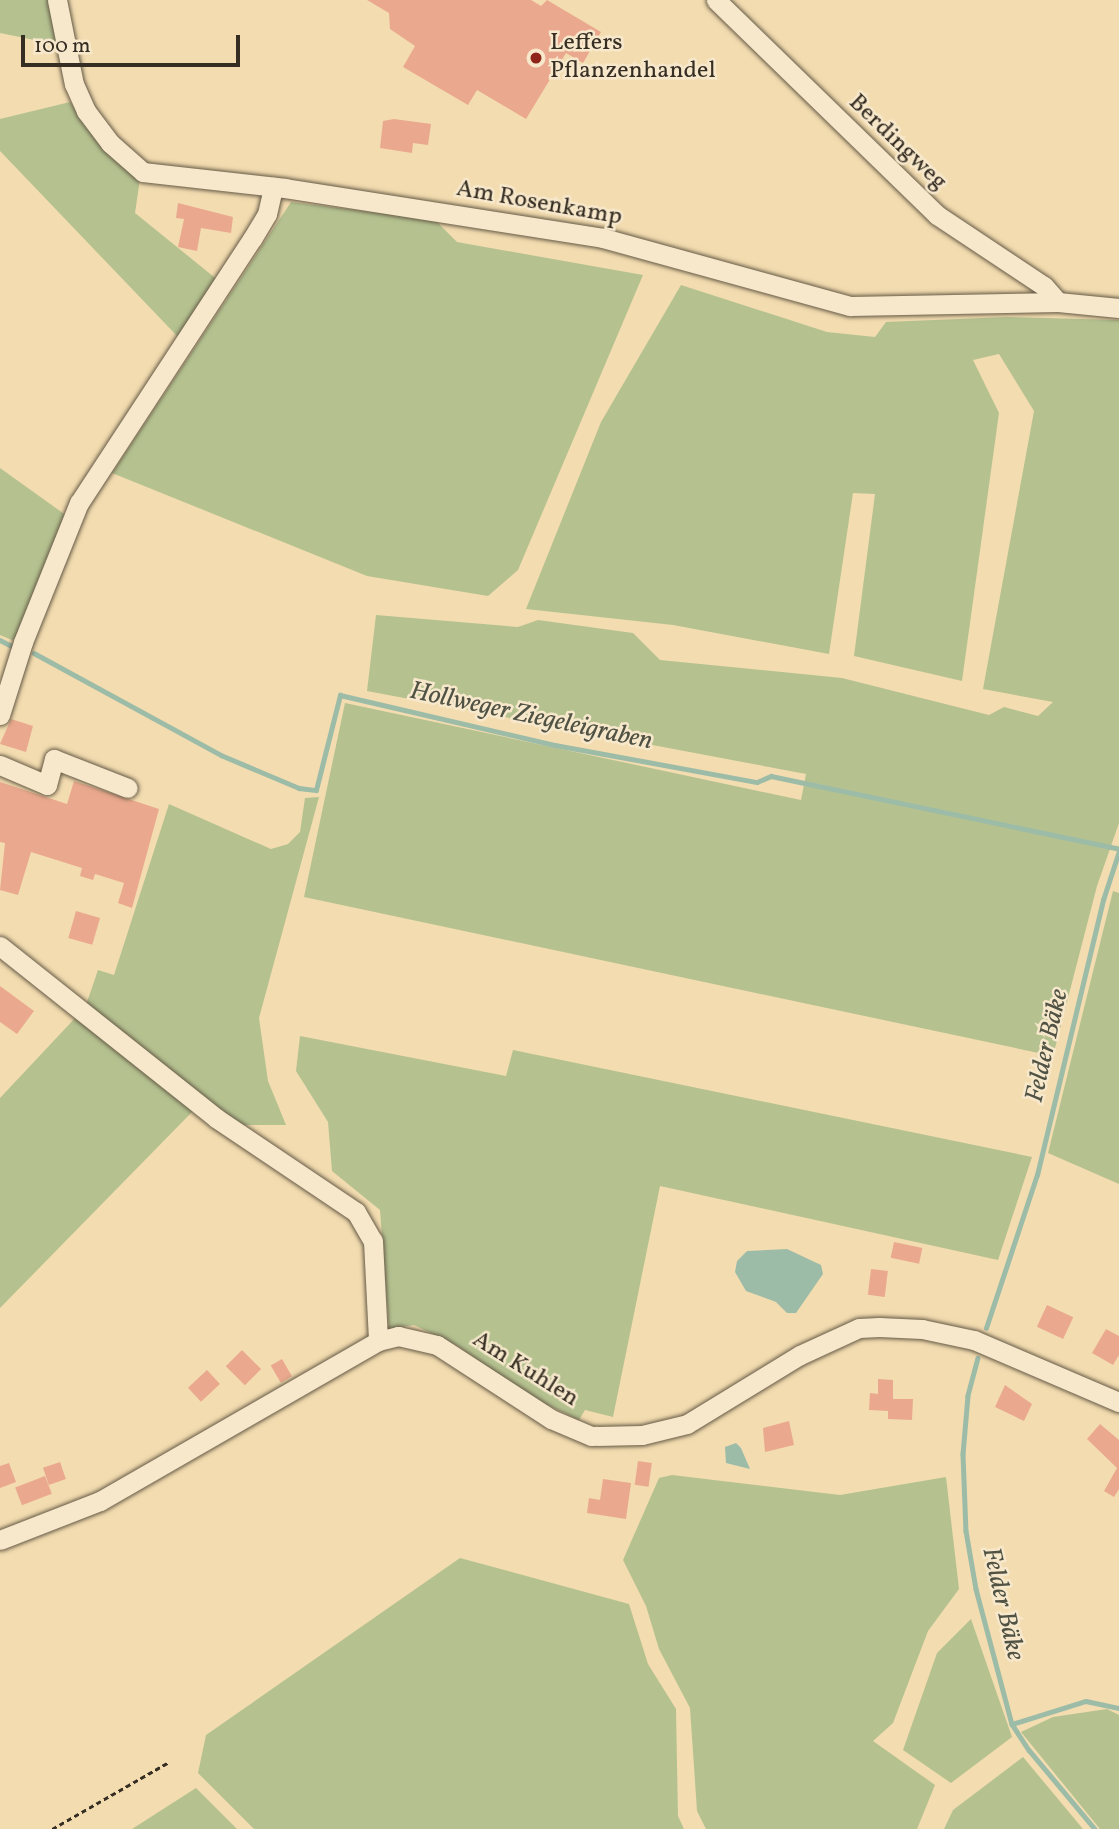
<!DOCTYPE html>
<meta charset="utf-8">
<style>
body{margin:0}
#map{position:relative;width:1119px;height:1829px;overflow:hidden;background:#f3dcb0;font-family:Vollkorn,serif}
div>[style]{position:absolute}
.green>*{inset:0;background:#b5c290}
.water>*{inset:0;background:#9cbca8}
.stream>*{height:4.5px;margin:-2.25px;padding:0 2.25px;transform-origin:2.25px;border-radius:2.25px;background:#9cbca8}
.building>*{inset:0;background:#eaa98e;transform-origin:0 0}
.path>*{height:2.5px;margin-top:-1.25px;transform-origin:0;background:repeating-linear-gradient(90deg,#362e23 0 5px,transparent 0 8.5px)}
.roads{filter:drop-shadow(0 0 2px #655a46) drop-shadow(0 0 2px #655a46)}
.minor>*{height:19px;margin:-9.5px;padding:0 9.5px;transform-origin:9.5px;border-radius:9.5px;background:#f7e8cc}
.dots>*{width:19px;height:19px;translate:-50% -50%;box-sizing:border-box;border:4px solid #f7e8cc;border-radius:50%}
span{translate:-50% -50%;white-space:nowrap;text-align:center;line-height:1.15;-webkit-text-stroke:5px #f7e8cc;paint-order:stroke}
.poi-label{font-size:24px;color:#362e23}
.left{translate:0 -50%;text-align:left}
.street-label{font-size:24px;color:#362e23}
.water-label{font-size:26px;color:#505244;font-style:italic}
.scale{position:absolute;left:21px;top:35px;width:219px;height:32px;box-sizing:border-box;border:4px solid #362e23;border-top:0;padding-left:9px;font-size:21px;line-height:24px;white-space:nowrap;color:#362e23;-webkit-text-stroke:5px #f7e8cc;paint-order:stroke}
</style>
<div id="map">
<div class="green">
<div style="clip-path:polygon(0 0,50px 0,59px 45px,0 33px)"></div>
<div style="clip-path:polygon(70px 102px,100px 142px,140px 179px,135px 213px,219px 281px,179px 338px,0 151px,0 119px)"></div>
<div style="clip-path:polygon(291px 202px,435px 220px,457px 242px,643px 275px,518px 570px,488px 596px,367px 576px,112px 473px)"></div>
<div style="clip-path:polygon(681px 285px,827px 332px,875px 337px,886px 322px,1007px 317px,1119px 320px,1119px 823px,1097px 886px,1053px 1056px,304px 897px,345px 703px,801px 800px,806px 774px,367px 691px,376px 615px,518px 627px,538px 620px,633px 633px,660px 660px,842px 678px,989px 715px,1004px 707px,1038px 716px,1053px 702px,983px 689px,1034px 411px,999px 354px,973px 360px,999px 413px,962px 681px,854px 656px,875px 494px,853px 493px,829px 654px,673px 625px,526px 609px,601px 422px)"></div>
<div style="clip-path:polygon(0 468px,67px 516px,19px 643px,0 635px)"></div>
<div style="clip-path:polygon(319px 797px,259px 1018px,268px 1081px,286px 1125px,235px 1125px,85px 1008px,98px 970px,114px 975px,169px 804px,271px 849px,288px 844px,300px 832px,305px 798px)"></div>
<div style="clip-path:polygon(1113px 891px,1119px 893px,1119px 1184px,1048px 1153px)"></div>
<div style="clip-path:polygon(77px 1016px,194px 1110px,0 1308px,0 1098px)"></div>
<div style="clip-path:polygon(300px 1036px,506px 1076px,513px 1050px,1032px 1157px,998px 1260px,660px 1186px,613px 1417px,585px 1410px,579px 1420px,535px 1399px,456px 1345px,414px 1325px,389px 1329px,380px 1210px,332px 1171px,328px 1122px,296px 1071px)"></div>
<div style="clip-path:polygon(672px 1475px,840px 1495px,946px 1477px,959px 1589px,928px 1631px,893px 1723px,873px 1741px,935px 1785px,917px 1829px,706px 1829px,697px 1811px,690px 1708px,659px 1649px,646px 1606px,623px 1560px,659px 1478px)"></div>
<div style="clip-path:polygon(460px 1558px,629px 1604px,648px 1664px,676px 1709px,678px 1816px,684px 1829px,254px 1829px,198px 1773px,206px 1735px)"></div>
<div style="clip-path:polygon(971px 1619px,1012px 1737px,951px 1783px,903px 1750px,937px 1653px)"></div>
<div style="clip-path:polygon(1107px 1709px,1119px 1715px,1119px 1829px,1100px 1829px,1021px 1732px,1053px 1717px)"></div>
<div style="clip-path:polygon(1023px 1757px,1083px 1829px,944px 1829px,953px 1810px)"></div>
<div style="clip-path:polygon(196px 1788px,237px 1829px,132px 1829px)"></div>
</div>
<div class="water">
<div style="clip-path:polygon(787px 1249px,821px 1265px,823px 1274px,796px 1313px,787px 1313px,776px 1302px,746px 1291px,735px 1272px,737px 1261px,747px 1251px)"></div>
<div style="clip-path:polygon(736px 1443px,741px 1448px,750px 1469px,726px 1463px,725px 1447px)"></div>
</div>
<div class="stream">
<div style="left:0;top:640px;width:16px;rotate:27deg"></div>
<div style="left:34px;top:653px;width:213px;rotate:28.6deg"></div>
<div style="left:221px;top:755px;width:85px;rotate:22.9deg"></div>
<div style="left:299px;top:788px;width:17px;rotate:7deg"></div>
<div style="left:316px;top:790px;width:98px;rotate:-75.8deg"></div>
<div style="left:340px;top:695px;width:221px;rotate:13.1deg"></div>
<div style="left:555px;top:745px;width:205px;rotate:10.4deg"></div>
<div style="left:757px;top:782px;width:15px;rotate:-23deg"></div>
<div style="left:771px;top:776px;width:356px;rotate:11.8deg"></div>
<div style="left:986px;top:1328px;width:161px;rotate:-71.6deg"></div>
<div style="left:1037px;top:1175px;width:283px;rotate:-76.5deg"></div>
<div style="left:1103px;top:900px;width:52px;rotate:-71.9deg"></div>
<div style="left:978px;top:1358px;width:39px;rotate:105deg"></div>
<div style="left:968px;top:1396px;width:58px;rotate:94.9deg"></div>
<div style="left:963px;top:1454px;width:77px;rotate:87.8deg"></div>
<div style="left:966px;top:1531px;width:59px;rotate:80.2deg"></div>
<div style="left:976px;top:1589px;width:140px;rotate:75.1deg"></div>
<div style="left:1012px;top:1724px;width:31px;rotate:57deg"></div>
<div style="left:1029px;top:1750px;width:103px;rotate:50.1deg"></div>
<div style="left:1012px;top:1724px;width:77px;rotate:-17.3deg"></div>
<div style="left:1086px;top:1701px;width:34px;rotate:12deg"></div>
</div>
<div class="building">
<div style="clip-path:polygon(367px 0,531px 0,541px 6px,547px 0,601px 32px,583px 63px,566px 53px,526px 119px,477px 90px,468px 105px,403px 67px,415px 46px,390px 29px,389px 13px)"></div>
<div style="clip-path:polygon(394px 119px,431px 124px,428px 145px,413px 143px,412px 153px,380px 148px,383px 121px)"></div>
<div style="clip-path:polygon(178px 203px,233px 217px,231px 233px,201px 228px,197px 251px,178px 247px,184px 219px,176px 218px)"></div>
<div style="clip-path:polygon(11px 719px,33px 726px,26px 752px,0 744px)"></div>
<div style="clip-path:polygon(74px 781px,159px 809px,132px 908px,118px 903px,124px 883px,95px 874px,93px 880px,80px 876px,82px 868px,31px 852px,18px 895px,0 890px,5px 843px,0 842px,0 782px,67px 804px)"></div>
<div style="left:76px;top:911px;width:25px;height:28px;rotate:16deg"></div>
<div style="clip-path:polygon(0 986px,34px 1011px,17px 1034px,0 1022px)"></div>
<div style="left:894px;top:1242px;width:29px;height:16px;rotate:12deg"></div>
<div style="left:871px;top:1269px;width:17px;height:26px;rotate:7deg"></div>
<div style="left:1047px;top:1305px;width:29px;height:24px;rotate:25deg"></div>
<div style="clip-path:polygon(1106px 1329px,1119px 1336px,1119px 1355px,1113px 1365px,1092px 1353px)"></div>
<div style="left:242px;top:1350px;width:27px;height:23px;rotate:45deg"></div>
<div style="left:282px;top:1359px;width:20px;height:13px;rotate:60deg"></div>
<div style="left:207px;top:1370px;width:19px;height:26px;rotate:47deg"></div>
<div style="clip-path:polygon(878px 1379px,893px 1380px,893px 1399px,913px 1399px,912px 1420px,888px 1419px,888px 1411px,869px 1410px,870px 1393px,878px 1394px)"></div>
<div style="clip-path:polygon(1005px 1385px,1032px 1404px,1024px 1421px,995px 1407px)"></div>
<div style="clip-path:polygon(789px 1421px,794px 1445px,765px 1452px,763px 1428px)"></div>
<div style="clip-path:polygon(1100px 1424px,1119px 1440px,1119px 1489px,1114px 1497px,1104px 1491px,1117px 1468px,1087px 1439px)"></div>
<div style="left:638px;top:1461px;width:14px;height:24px;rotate:8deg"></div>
<div style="left:60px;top:1462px;width:18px;height:18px;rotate:71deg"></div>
<div style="clip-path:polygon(9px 1463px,16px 1482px,0 1488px,0 1466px)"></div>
<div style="left:45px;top:1476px;width:19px;height:32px;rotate:69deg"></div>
<div style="clip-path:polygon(603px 1479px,631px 1483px,626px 1519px,587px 1513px,589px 1498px,600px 1500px)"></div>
</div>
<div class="path">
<div style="left:52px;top:1829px;width:135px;rotate:-29.8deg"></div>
</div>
<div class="roads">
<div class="minor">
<div style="left:57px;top:0;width:86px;rotate:78.6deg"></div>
<div style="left:74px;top:84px;width:30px;rotate:66deg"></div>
<div style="left:86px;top:111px;width:40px;rotate:53deg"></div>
<div style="left:110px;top:143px;width:44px;rotate:41.3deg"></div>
<div style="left:143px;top:172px;width:143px;rotate:6.4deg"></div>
<div style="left:285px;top:188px;width:322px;rotate:8.9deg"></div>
<div style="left:603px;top:238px;width:256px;rotate:15.4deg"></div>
<div style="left:850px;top:306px;width:208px;rotate:-1.1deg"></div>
<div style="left:1058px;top:302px;width:61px;rotate:5.6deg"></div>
<div style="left:716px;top:0;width:308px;rotate:44.2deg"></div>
<div style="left:937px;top:215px;width:128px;rotate:33.6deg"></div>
<div style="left:1044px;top:286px;width:21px;rotate:49deg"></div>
<div style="left:0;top:715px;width:77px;rotate:-72.5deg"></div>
<div style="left:23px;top:642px;width:150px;rotate:-68.1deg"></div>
<div style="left:79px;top:503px;width:316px;rotate:-56.8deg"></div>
<div style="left:252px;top:239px;width:29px;rotate:-59deg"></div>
<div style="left:267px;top:214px;width:28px;rotate:-77deg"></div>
<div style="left:0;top:765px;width:51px;rotate:23.1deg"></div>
<div style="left:47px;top:785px;width:27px;rotate:-75deg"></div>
<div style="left:54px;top:759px;width:79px;rotate:21.4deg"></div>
<div style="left:0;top:946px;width:276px;rotate:38.5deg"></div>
<div style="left:216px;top:1118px;width:169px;rotate:33.9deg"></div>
<div style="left:356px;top:1212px;width:34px;rotate:60deg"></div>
<div style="left:373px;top:1241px;width:100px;rotate:87.1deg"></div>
<div style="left:0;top:1540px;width:107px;rotate:-21.3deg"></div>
<div style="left:100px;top:1501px;width:321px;rotate:-29.9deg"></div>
<div style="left:378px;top:1341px;width:21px;rotate:-14deg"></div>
<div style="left:398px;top:1336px;width:40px;rotate:13deg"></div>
<div style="left:437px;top:1345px;width:136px;rotate:33deg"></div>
<div style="left:551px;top:1419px;width:43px;rotate:23deg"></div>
<div style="left:591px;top:1436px;width:51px;rotate:-1.1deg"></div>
<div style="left:642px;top:1435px;width:46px;rotate:-13.7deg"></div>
<div style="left:687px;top:1424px;width:132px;rotate:-31.4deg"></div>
<div style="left:800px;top:1355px;width:65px;rotate:-24.6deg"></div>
<div style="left:859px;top:1328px;width:20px;rotate:-3deg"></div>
<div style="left:879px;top:1327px;width:43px;rotate:2.7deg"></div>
<div style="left:922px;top:1329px;width:53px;rotate:11.9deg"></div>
<div style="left:974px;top:1340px;width:158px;rotate:23.2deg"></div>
</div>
</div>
<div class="dots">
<div style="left:536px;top:58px;background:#8f2418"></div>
</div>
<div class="poi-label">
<span class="left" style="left:550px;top:58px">Leffers<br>Pflanzenhandel</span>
</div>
<div class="street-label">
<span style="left:897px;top:143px;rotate:44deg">Berdingweg</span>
<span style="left:539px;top:204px;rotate:10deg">Am Rosenkamp</span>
<span style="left:525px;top:1370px;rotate:32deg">Am Kuhlen</span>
</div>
<div class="water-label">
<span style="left:531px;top:717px;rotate:12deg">Hollweger Ziegeleigraben</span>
<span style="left:1048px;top:1046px;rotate:-77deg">Felder Bäke</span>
<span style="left:1002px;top:1604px;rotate:77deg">Felder Bäke</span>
</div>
<div class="scale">100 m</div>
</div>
